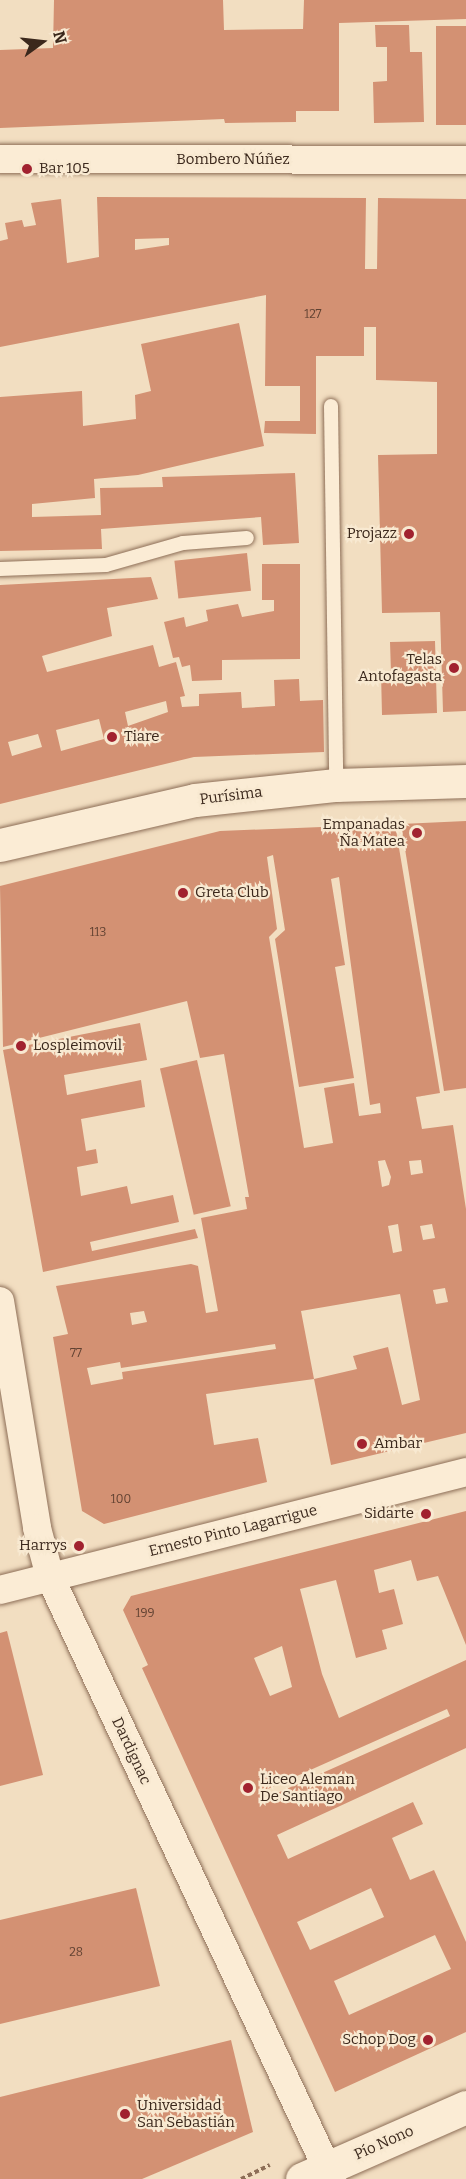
<!DOCTYPE html>
<meta charset="utf-8">
<style>
body{margin:0}
#map{position:relative;width:466px;height:2179px;overflow:hidden;background:#f2dec1;font-family:Bitter,serif}
div>[style]{position:absolute}
.building>*{inset:0;background:#d39173;transform-origin:0 0}
.path>*{height:4px;margin-top:-2px;transform-origin:0;background:repeating-linear-gradient(90deg,#8d6e57 0 4.5px,transparent 0 7.5px)}
.roads{filter:drop-shadow(0 0 2px #8d6e57) drop-shadow(0 0 2px #8d6e57)}
.service>*{height:14px;margin:-7px;padding:0 7px;transform-origin:7px;border-radius:7px;background:#fbecd5}
.minor>*{height:28px;margin:-14px;padding:0 14px;transform-origin:14px;border-radius:14px;background:#fbecd5}
.secondary>*{height:33px;margin:-16.5px;padding:0 16.5px;transform-origin:16.5px;border-radius:16.5px;background:#fbecd5}
.dots>*{width:16px;height:16px;translate:-50% -50%;box-sizing:border-box;border:3px solid #f8e9d1;border-radius:50%}
span{translate:-50% -50%;white-space:nowrap;text-align:center;line-height:1.15;-webkit-text-stroke:4.5px #f8e9d1;paint-order:stroke}
.number-label{font-size:12px;color:#614232}
.number-label span{-webkit-text-stroke-width:0}
.street-label{font-size:15px;color:#3b281c}
.poi-label{font-size:15px;color:#3b281c}
.left{translate:0 -50%;text-align:left}
.right{translate:-100% -50%;text-align:right}
.north{position:absolute;left:12px;top:12px;width:60px;height:60px;-webkit-text-stroke:4px #f8e9d1;paint-order:stroke;rotate:75deg;font-size:16px;font-weight:700;line-height:24px;text-align:center;color:#3b281c}
.north::after{content:'';display:block;margin:auto;width:21px;height:27px;background:#3b281c;clip-path:polygon(50% 0,100% 100%,50% 72%,0 100%)}
</style>
<div id="map">
<div class="building">
<div style="clip-path:polygon(54px 0,223px 0,224px 30px,303px 29px,304px 0,466px 0,466px 19px,339px 23px,339px 111px,296px 111px,296px 122px,225px 123px,224px 119px,0 128px,0 50px,53px 48px)"></div>
<div style="clip-path:polygon(375px 25px,409px 25px,410px 52px,422px 52px,424px 122px,374px 123px,373px 82px,387px 81px,387px 47px,376px 47px)"></div>
<div style="left:436px;top:26px;width:30px;height:99px"></div>
<div style="clip-path:polygon(evenodd,97px 197px,366px 198px,365px 269px,377px 269px,378px 198px,466px 199px,466px 711px,443px 712px,440px 612px,382px 613px,378px 455px,437px 454px,437px 382px,376px 380px,376px 327px,364px 327px,364px 356px,316px 356px,316px 434px,264px 433px,265px 421px,300px 421px,300px 386px,265px 386px,266px 295px,0 347px,0 241px,8px 239px,5px 223px,22px 220px,24px 227px,36px 225px,31px 203px,61px 199px,67px 263px,99px 257px,97px 197px,169px 238px,169px 245px,135px 250px,135px 239px,169px 238px)"></div>
<div style="clip-path:polygon(239px 323px,264px 446px,138px 475px,94px 479px,95px 498px,32px 504px,32px 517px,101px 515px,100px 488px,163px 487px,162px 477px,295px 473px,299px 543px,263px 545px,261px 517px,101px 529px,102px 549px,0 551px,0 397px,82px 391px,83px 426px,136px 419px,135px 395px,151px 391px,141px 344px)"></div>
<div style="left:247px;top:553px;width:38px;height:73px;rotate:84deg"></div>
<div style="clip-path:polygon(262px 564px,300px 564px,300px 659px,222px 660px,222px 680px,192px 681px,190px 665px,182px 667px,179px 657px,173px 658px,164px 622px,184px 617px,186px 627px,208px 621px,206px 610px,238px 604px,242px 617px,274px 611px,274px 600px,262px 600px)"></div>
<div style="clip-path:polygon(evenodd,151px 577px,158px 599px,107px 608px,112px 636px,42px 656px,47px 672px,153px 645px,159px 667px,176px 662px,185px 696px,180px 697px,182px 707px,199px 706px,199px 694px,241px 692px,242px 708px,275px 706px,274px 680px,299px 679px,300px 701px,323px 700px,324px 752px,194px 757px,0 804px,0 585px,151px 577px,166px 701px,168px 712px,128px 726px,125px 712px,166px 701px,151px 577px,99px 719px,104px 739px,61px 751px,56px 730px,99px 719px,151px 577px,38px 734px,42px 747px,12px 756px,8px 742px,38px 734px)"></div>
<div style="clip-path:polygon(435px 641px,437px 713px,382px 715px,381px 673px,391px 673px,390px 642px)"></div>
<div style="clip-path:polygon(466px 821px,466px 1088px,444px 1091px,401px 824px)"></div>
<div style="clip-path:polygon(evenodd,395px 824px,440px 1093px,416px 1097px,422px 1129px,453px 1125px,466px 1209px,466px 1433px,331px 1465px,314px 1379px,357px 1369px,353px 1356px,388px 1347px,402px 1405px,420px 1400px,400px 1294px,301px 1311px,314px 1379px,206px 1394px,214px 1445px,258px 1438px,267px 1482px,104px 1524px,82px 1511px,53px 1337px,68px 1334px,56px 1286px,191px 1264px,198px 1266px,206px 1313px,218px 1311px,201px 1218px,247px 1209px,245px 1197px,249px 1197px,224px 1054px,200px 1058px,187px 1001px,3px 1047px,0 886px,220px 831px,395px 824px,273px 855px,285px 930px,275px 939px,299px 1087px,354px 1078px,335px 967px,345px 965px,331px 879px,339px 877px,370px 1105px,380px 1103px,381px 1113px,359px 1116px,354px 1083px,324px 1088px,333px 1143px,304px 1148px,269px 937px,277px 929px,267px 857px,273px 855px,395px 824px,385px 1160px,391px 1177px,389px 1185px,382px 1187px,378px 1161px,385px 1160px,395px 824px,421px 1160px,423px 1173px,411px 1175px,409px 1161px,421px 1160px,395px 824px,398px 1224px,402px 1251px,393px 1253px,388px 1226px,398px 1224px,395px 824px,432px 1224px,435px 1238px,423px 1240px,420px 1226px,432px 1224px,395px 824px,445px 1288px,448px 1302px,436px 1304px,433px 1290px,445px 1288px,395px 824px,144px 1311px,147px 1322px,132px 1325px,130px 1313px,144px 1311px,395px 824px,275px 1344px,276px 1349px,122px 1372px,123px 1379px,91px 1385px,87px 1368px,120px 1362px,121px 1368px,275px 1344px)"></div>
<div style="clip-path:polygon(140px 1023px,147px 1060px,64px 1075px,67px 1095px,141px 1080px,145px 1107px,81px 1119px,86px 1151px,96px 1149px,98px 1163px,77px 1167px,81px 1196px,127px 1186px,131px 1204px,173px 1195px,179px 1222px,90px 1242px,92px 1251px,195px 1229px,198px 1238px,43px 1272px,3px 1050px)"></div>
<div style="left:197px;top:1060px;width:150px;height:38px;rotate:77deg"></div>
<div style="clip-path:polygon(evenodd,466px 1511px,466px 1645px,438px 1576px,417px 1581px,411px 1560px,374px 1570px,379px 1593px,394px 1589px,403px 1624px,382px 1630px,387px 1649px,356px 1658px,336px 1580px,300px 1589px,322px 1674px,339px 1718px,466px 1660px,466px 1748px,277px 1835px,288px 1859px,413px 1802px,423px 1824px,392px 1838px,410px 1880px,434px 1870px,466px 1942px,466px 2032px,335px 2092px,142px 1668px,148px 1665px,123px 1610px,131px 1596px,466px 1511px,282px 1646px,292px 1687px,270px 1696px,254px 1658px,282px 1646px,466px 1511px,447px 1709px,450px 1716px,264px 1799px,261px 1792px,447px 1709px,466px 1511px,371px 1888px,384px 1917px,310px 1950px,297px 1922px,371px 1888px,466px 1511px,435px 1935px,451px 1969px,349px 2015px,334px 1981px,435px 1935px)"></div>
<div style="clip-path:polygon(7px 1631px,43px 1775px,0 1786px,0 1633px)"></div>
<div style="clip-path:polygon(136px 1888px,160px 1986px,0 2024px,0 1920px)"></div>
<div style="clip-path:polygon(231px 2040px,253px 2132px,142px 2179px,0 2179px,0 2097px)"></div>
</div>
<div class="path">
<div style="left:241px;top:2179px;width:32px;rotate:-26deg"></div>
</div>
<div class="roads">
<div class="service">
<div style="left:331px;top:406px;width:379px;rotate:89.2deg"></div>
<div style="left:0;top:569px;width:106px;rotate:-2.2deg"></div>
<div style="left:106px;top:565px;width:80px;rotate:-15.9deg"></div>
<div style="left:183px;top:543px;width:64px;rotate:-4.5deg"></div>
</div>
<div class="minor">
<div style="left:0;top:159px;width:466px;rotate:0.1deg"></div>
<div style="left:0;top:1301px;width:230px;rotate:80.7deg"></div>
<div style="left:37px;top:1528px;width:51px;rotate:75.1deg"></div>
<div style="left:50px;top:1577px;width:665px;rotate:64.9deg"></div>
<div style="left:0;top:1590px;width:481px;rotate:-14.2deg"></div>
</div>
<div class="secondary">
<div style="left:0;top:845px;width:200px;rotate:-13deg"></div>
<div style="left:195px;top:800px;width:142px;rotate:-6.1deg"></div>
<div style="left:336px;top:785px;width:130px;rotate:-1.8deg"></div>
<div style="left:302px;top:2179px;width:179px;rotate:-23.7deg"></div>
</div>
</div>
<div class="dots">
<div style="left:27px;top:169px;background:#a1222f"></div>
<div style="left:409px;top:534px;background:#a1222f"></div>
<div style="left:454px;top:668px;background:#a1222f"></div>
<div style="left:112px;top:737px;background:#a1222f"></div>
<div style="left:417px;top:833px;background:#a1222f"></div>
<div style="left:183px;top:893px;background:#a1222f"></div>
<div style="left:21px;top:1046px;background:#a1222f"></div>
<div style="left:362px;top:1444px;background:#a1222f"></div>
<div style="left:426px;top:1514px;background:#a1222f"></div>
<div style="left:79px;top:1546px;background:#a1222f"></div>
<div style="left:248px;top:1788px;background:#a1222f"></div>
<div style="left:428px;top:2040px;background:#a1222f"></div>
<div style="left:125px;top:2114px;background:#a1222f"></div>
</div>
<div class="number-label">
<span style="left:313px;top:315px">127</span>
<span style="left:98px;top:933px">113</span>
<span style="left:76px;top:1354px">77</span>
<span style="left:121px;top:1500px">100</span>
<span style="left:145px;top:1614px">199</span>
<span style="left:76px;top:1953px">28</span>
</div>
<div class="street-label">
<span style="left:233px;top:160px">Bombero Núñez</span>
<span style="left:231px;top:796px;rotate:-7deg">Purísima</span>
<span style="left:233px;top:1531px;rotate:-14deg">Ernesto Pinto Lagarrigue</span>
<span style="left:131px;top:1751px;rotate:65deg">Dardignac</span>
<span style="left:384px;top:2143px;rotate:-24deg">Pío Nono</span>
</div>
<div class="poi-label">
<span class="left" style="left:39px;top:169px">Bar 105</span>
<span class="right" style="left:397px;top:534px">Projazz</span>
<span class="right" style="left:442px;top:668px">Telas<br>Antofagasta</span>
<span class="left" style="left:124px;top:737px">Tiare</span>
<span class="right" style="left:405px;top:833px">Empanadas<br>Ña Matea</span>
<span class="left" style="left:195px;top:893px">Greta Club</span>
<span class="left" style="left:33px;top:1046px">Lospleimovil</span>
<span class="left" style="left:374px;top:1444px">Ambar</span>
<span class="right" style="left:414px;top:1514px">Sidarte</span>
<span class="right" style="left:67px;top:1546px">Harrys</span>
<span class="left" style="left:260px;top:1788px">Liceo Aleman<br>De Santiago</span>
<span class="right" style="left:416px;top:2040px">Schop Dog</span>
<span class="left" style="left:137px;top:2114px">Universidad<br>San Sebastián</span>
</div>
<div class="north">N</div>
</div>
